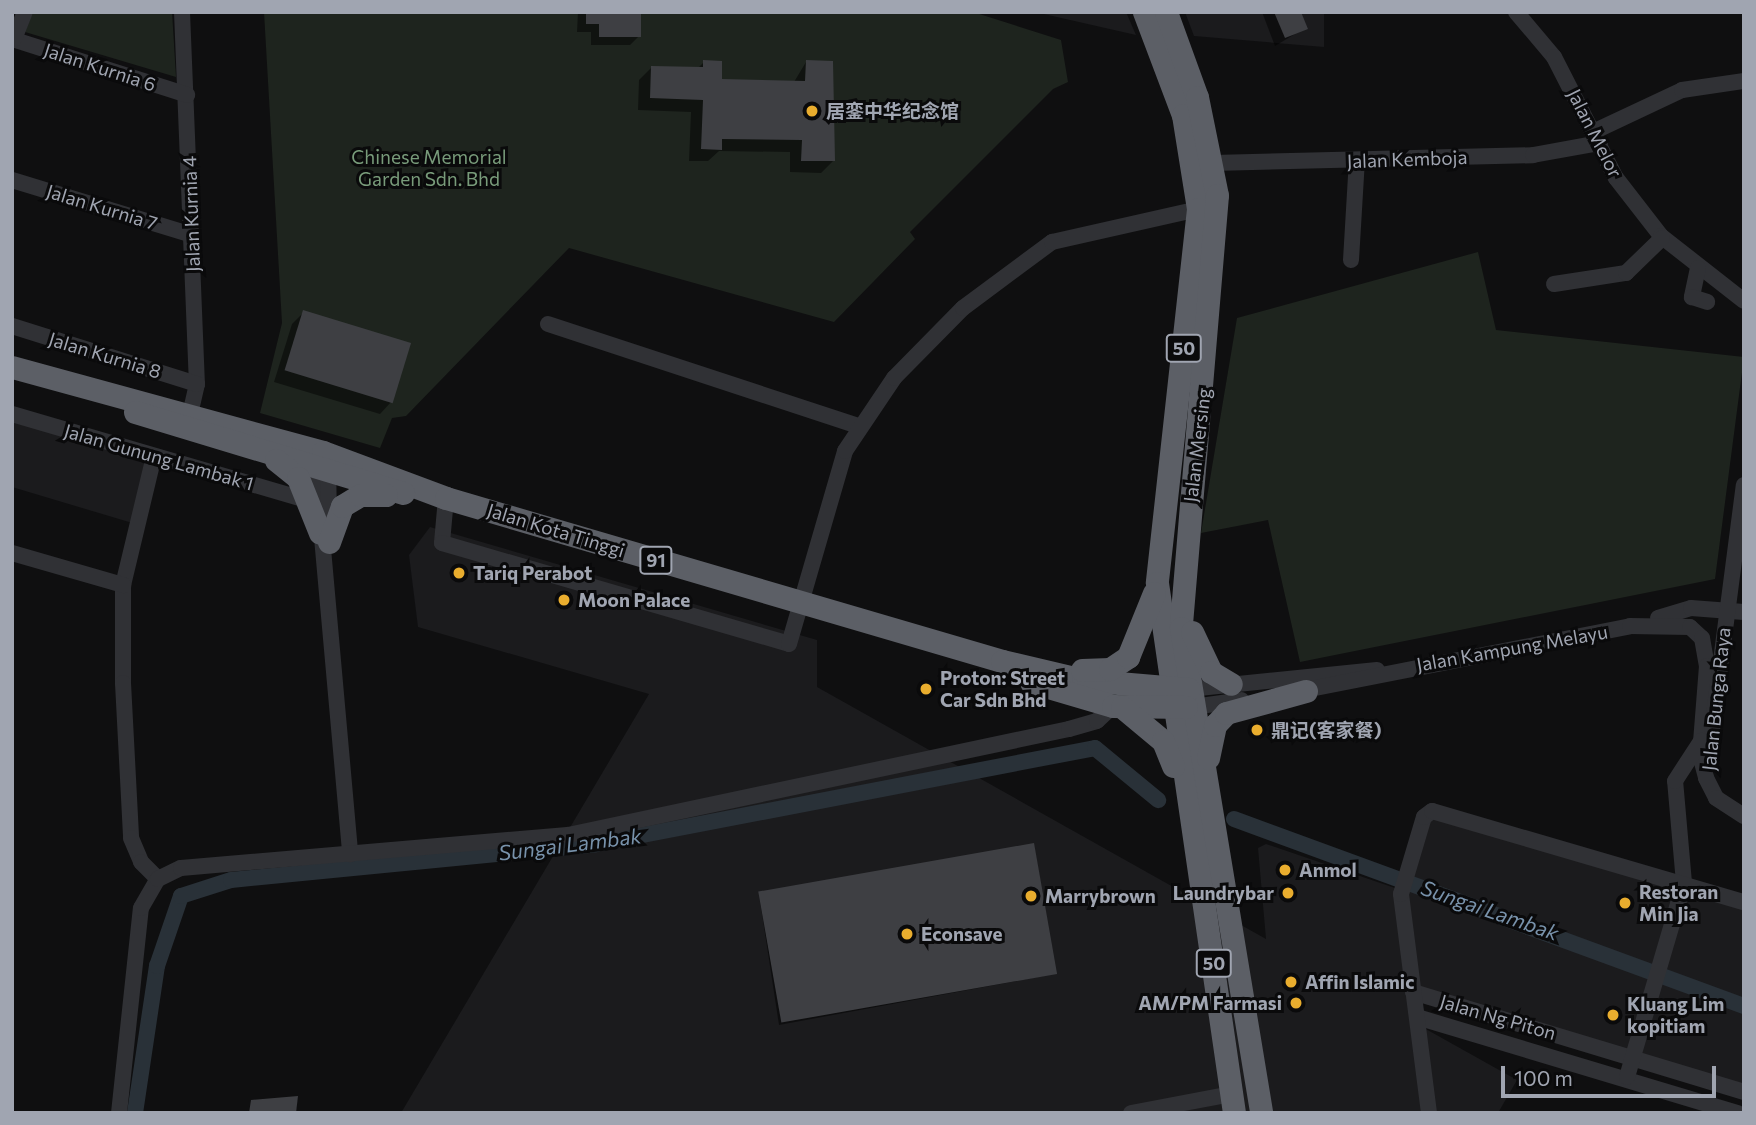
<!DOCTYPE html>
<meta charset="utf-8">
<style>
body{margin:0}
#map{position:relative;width:1756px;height:1125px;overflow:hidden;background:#0f0f10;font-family:Commissioner,"Noto Sans SC",sans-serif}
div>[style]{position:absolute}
.built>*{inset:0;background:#1b1b1d}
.green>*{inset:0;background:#1e241e}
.shadow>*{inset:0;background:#0007}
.canal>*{height:16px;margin:-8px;padding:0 8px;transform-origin:8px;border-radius:8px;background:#293138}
.building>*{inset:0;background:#3e3f43;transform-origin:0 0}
.minor>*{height:16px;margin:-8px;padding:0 8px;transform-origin:8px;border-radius:8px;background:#303135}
.highway>*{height:23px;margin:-11.5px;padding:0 11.5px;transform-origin:11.5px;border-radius:11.5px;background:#5c5f66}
.dots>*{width:19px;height:19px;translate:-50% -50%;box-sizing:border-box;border:4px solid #0a0a0b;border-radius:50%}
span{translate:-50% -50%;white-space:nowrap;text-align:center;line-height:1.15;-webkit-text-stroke:6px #0a0a0b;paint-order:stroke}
.shield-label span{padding:2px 5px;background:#0a0a0b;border:2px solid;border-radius:5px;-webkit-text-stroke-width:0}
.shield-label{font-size:18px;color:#a0a5b1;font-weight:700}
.street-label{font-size:19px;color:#a0a5b1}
.poi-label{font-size:19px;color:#a0a5b1;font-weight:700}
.left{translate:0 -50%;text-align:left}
.right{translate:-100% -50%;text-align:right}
.park-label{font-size:19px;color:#789b7a}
.water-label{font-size:21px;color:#7892ab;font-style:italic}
.frame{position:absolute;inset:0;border:14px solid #a0a5b1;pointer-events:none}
.scale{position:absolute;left:1501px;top:1066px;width:215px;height:32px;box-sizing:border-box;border:4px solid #a0a5b1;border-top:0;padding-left:9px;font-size:21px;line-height:24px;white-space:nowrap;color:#a0a5b1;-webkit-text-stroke:5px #0a0a0b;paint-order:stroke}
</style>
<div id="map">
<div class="built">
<div style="clip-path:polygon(1035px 12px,1126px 12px,1136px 35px)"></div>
<div style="clip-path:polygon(1185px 12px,1324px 12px,1324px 47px,1194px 36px)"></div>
<div style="clip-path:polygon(12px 408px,161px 452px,139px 525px,12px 487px)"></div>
<div style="clip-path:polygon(430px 527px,817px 640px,817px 687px,1266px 939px,1258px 848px,1266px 844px,1395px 888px,1429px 806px,1744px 897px,1744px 1099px,1420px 999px,1424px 1028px,1517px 1080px,1498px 1113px,401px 1113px,649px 694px,418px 627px,409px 555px)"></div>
</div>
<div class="green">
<div style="clip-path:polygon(33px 12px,172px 12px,176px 77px,25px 32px)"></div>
<div style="clip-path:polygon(264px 12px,973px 12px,1061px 40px,1068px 82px,1053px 89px,910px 232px,915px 239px,834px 322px,569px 248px,406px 416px,392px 418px,380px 448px,260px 413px,282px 323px)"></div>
<div style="clip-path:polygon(1478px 252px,1496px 330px,1744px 357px,1715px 579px,1300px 662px,1268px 520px,1201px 533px,1237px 318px)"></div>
</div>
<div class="shadow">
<div style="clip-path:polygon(578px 12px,640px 12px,639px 36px,630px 45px,591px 45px,591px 32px,577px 32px)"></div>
<div style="clip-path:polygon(1262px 12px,1299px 12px,1305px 28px,1275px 46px)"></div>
<div style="clip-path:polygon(704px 62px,720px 80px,794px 82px,806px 62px,833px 161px,821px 173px,790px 172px,790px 152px,719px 151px,708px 161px,689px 161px,691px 112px,638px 110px,639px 80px,652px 67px,697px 69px)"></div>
<div style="clip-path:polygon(304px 312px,392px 401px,380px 414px,274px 382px,292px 324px)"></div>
<div style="clip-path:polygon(759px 894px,1054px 974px,779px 1025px)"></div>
</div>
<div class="canal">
<div style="left:1234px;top:819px;width:543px;rotate:20.14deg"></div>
<div style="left:135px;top:1113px;width:149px;rotate:-81.5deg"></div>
<div style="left:157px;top:966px;width:74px;rotate:-71.1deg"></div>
<div style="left:181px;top:896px;width:52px;rotate:-17.7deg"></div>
<div style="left:231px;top:880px;width:367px;rotate:-5.6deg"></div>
<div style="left:596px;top:844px;width:508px;rotate:-10.89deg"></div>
<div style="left:1095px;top:748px;width:82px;rotate:39.5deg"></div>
</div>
<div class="building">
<div style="clip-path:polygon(586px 12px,641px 12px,641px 37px,599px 37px,599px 24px,586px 24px)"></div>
<div style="clip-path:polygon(1274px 12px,1301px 12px,1308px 29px,1285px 38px)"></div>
<div style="clip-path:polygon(703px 60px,722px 61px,722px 79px,805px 81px,806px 60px,833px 61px,835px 161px,801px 161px,802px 140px,722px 139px,722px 150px,701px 149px,703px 100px,650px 98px,651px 66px,703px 67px)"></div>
<div style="left:303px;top:310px;width:113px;height:63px;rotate:17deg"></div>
<div style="left:1034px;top:843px;width:133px;height:280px;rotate:80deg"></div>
<div style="clip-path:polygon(298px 1096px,296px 1113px,249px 1113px,251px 1100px)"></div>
</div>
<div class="minor">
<div style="left:182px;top:12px;width:372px;rotate:87.7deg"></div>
<div style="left:197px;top:384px;width:32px;rotate:103deg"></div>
<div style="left:1516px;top:12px;width:59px;rotate:49.8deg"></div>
<div style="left:1554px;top:57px;width:136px;rotate:62.9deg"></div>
<div style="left:1616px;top:178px;width:73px;rotate:52.2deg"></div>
<div style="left:1661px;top:236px;width:105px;rotate:38.1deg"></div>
<div style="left:12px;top:39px;width:184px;rotate:17.7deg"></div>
<div style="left:14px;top:39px;width:29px;rotate:-68deg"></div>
<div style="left:1595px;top:131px;width:96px;rotate:-25.2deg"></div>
<div style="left:1682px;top:90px;width:63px;rotate:-8.3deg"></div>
<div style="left:1213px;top:163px;width:320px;rotate:-1.4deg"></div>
<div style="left:1533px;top:155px;width:68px;rotate:-10.2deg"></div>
<div style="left:12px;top:180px;width:188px;rotate:17deg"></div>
<div style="left:1351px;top:260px;width:100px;rotate:-86.6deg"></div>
<div style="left:1698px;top:268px;width:30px;rotate:102deg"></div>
<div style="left:1692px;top:297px;width:16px;rotate:18deg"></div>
<div style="left:1554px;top:284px;width:73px;rotate:-8.7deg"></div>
<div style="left:1626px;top:273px;width:50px;rotate:-44.2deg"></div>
<div style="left:548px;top:324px;width:327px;rotate:18.2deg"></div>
<div style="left:12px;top:326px;width:194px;rotate:17.4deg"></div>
<div style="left:12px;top:414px;width:306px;rotate:16.3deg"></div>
<div style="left:154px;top:456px;width:133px;rotate:103.5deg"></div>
<div style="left:123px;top:585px;width:98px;rotate:90deg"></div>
<div style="left:123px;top:683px;width:155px;rotate:87deg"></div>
<div style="left:131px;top:838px;width:26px;rotate:67deg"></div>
<div style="left:141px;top:862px;width:24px;rotate:45deg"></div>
<div style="left:315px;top:459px;width:397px;rotate:84.9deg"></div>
<div style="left:328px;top:462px;width:55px;rotate:89deg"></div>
<div style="left:446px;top:498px;width:45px;rotate:95.1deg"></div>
<div style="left:442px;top:543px;width:361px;rotate:16.2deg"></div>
<div style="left:789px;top:644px;width:201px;rotate:-73.8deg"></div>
<div style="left:845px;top:451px;width:88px;rotate:-56.1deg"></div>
<div style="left:894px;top:378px;width:98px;rotate:-45.4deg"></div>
<div style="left:963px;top:308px;width:111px;rotate:-36.6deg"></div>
<div style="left:1052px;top:242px;width:150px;rotate:-12.7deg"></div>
<div style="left:12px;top:553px;width:116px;rotate:16.1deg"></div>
<div style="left:1658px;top:618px;width:34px;rotate:-17deg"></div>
<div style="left:1691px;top:608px;width:53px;rotate:4.3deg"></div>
<div style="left:1189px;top:689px;width:189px;rotate:-5.8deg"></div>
<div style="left:1295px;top:692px;width:341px;rotate:-11.1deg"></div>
<div style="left:1630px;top:626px;width:60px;rotate:1deg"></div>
<div style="left:1690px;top:627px;width:16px;rotate:43deg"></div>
<div style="left:1702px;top:638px;width:28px;rotate:80deg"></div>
<div style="left:1707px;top:666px;width:89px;rotate:94.5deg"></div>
<div style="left:1700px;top:755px;width:24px;rotate:75deg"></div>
<div style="left:1706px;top:778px;width:22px;rotate:63deg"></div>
<div style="left:1716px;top:798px;width:33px;rotate:33deg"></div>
<div style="left:1193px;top:707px;width:49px;rotate:-8.1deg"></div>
<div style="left:1712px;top:730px;width:247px;rotate:-82.6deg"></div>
<div style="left:1413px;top:992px;width:346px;rotate:16.8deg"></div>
<div style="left:1417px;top:1017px;width:335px;rotate:16.7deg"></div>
<div style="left:1627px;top:1077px;width:202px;rotate:-73.6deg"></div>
<div style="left:1684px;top:883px;width:102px;rotate:-95deg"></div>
<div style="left:1675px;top:781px;width:48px;rotate:-57deg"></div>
<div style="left:119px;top:1113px;width:206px;rotate:-83.9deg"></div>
<div style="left:141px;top:908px;width:34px;rotate:-60deg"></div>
<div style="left:158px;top:879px;width:25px;rotate:-26deg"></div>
<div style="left:181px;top:868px;width:388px;rotate:-4.9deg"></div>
<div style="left:568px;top:835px;width:512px;rotate:-11.95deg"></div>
<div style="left:1069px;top:729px;width:29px;rotate:-16deg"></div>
<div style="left:1097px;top:721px;width:22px;rotate:-43deg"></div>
<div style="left:1131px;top:1113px;width:103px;rotate:-10.7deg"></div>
<div style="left:1429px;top:1113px;width:221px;rotate:-97.3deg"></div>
<div style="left:1401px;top:894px;width:80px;rotate:-73.4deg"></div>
<div style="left:1424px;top:817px;width:10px;rotate:-37deg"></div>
<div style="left:1432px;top:811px;width:325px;rotate:16.3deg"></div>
</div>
<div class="highway">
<div style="left:1144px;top:12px;width:110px;rotate:69.3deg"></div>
<div style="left:1183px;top:115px;width:95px;rotate:80.9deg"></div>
<div style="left:1198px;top:209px;width:376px;rotate:96.3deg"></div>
<div style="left:1157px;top:583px;width:536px;rotate:81.73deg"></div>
<div style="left:1166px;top:12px;width:90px;rotate:70deg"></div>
<div style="left:1197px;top:97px;width:100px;rotate:78.5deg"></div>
<div style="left:1217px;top:195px;width:434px;rotate:94.8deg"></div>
<div style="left:1181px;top:628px;width:492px;rotate:80.6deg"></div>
<div style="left:12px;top:367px;width:322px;rotate:15.3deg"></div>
<div style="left:323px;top:452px;width:131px;rotate:20.5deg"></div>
<div style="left:446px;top:498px;width:579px;rotate:16.34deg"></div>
<div style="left:1002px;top:661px;width:83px;rotate:13.2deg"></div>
<div style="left:1083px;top:680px;width:106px;rotate:4.9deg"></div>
<div style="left:135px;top:412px;width:280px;rotate:16.8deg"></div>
<div style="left:276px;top:460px;width:28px;rotate:39deg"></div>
<div style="left:298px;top:478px;width:59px;rotate:68.2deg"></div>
<div style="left:329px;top:542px;width:38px;rotate:-70deg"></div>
<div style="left:342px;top:506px;width:21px;rotate:-31deg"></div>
<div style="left:360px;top:495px;width:26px"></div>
<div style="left:1192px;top:632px;width:44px;rotate:64.6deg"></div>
<div style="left:1211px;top:672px;width:23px;rotate:31deg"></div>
<div style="left:1082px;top:670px;width:28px;rotate:-2deg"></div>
<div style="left:1110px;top:669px;width:22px;rotate:-34deg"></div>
<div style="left:1128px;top:657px;width:69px;rotate:-67.9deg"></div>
<div style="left:1031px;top:682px;width:85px;rotate:16.3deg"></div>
<div style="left:1113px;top:706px;width:73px;rotate:0.8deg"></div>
<div style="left:1122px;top:707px;width:53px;rotate:39.7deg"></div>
<div style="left:1163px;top:741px;width:27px;rotate:68deg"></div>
<div style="left:1208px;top:758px;width:34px;rotate:-78deg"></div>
<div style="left:1215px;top:725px;width:16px;rotate:-47deg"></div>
<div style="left:1226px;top:713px;width:83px;rotate:-15.4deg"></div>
</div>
<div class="dots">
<div style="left:812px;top:111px;background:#e9ad2e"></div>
<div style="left:459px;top:573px;background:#e9ad2e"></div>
<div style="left:564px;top:600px;background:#e9ad2e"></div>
<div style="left:926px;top:689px;background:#e9ad2e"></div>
<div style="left:1257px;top:730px;background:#e9ad2e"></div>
<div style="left:1285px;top:870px;background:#e9ad2e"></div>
<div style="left:1288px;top:893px;background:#e9ad2e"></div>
<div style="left:1031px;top:896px;background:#e9ad2e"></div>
<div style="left:1625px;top:903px;background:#e9ad2e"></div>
<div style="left:907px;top:934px;background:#e9ad2e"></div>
<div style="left:1291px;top:982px;background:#e9ad2e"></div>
<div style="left:1296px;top:1003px;background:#e9ad2e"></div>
<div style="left:1613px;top:1015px;background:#e9ad2e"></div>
</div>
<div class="shield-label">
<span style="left:1184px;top:348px">50</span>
<span style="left:656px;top:560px">91</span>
<span style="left:1214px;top:963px">50</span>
</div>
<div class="street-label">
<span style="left:100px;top:67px;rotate:18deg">Jalan Kurnia 6</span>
<span style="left:1595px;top:133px;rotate:63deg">Jalan Melor</span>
<span style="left:1407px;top:159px;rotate:-2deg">Jalan Kemboja</span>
<span style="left:102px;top:207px;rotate:17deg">Jalan Kurnia 7</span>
<span style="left:191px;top:214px;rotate:-92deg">Jalan Kurnia 4</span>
<span style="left:105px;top:355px;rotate:17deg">Jalan Kurnia 8</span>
<span style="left:1197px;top:445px;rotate:-83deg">Jalan Mersing</span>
<span style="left:159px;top:457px;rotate:16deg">Jalan Gunung Lambak 1</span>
<span style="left:556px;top:530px;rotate:17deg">Jalan Kota Tinggi</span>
<span style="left:1512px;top:648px;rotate:-10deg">Jalan Kampung Melayu</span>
<span style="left:1716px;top:699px;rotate:-84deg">Jalan Bunga Raya</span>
<span style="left:1498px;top:1017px;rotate:16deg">Jalan Ng Piton</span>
</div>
<div class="poi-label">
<span class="left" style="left:826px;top:111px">居銮中华纪念馆</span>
<span class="left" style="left:473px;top:573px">Tariq Perabot</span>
<span class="left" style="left:578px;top:600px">Moon Palace</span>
<span class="left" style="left:940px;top:689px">Proton: Street<br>Car Sdn Bhd</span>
<span class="left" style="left:1271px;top:730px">鼎记(客家餐)</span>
<span class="left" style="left:1299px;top:870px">Anmol</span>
<span class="left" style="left:1639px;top:903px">Restoran<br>Min Jia</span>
<span class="right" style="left:1274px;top:893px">Laundrybar</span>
<span class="left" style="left:1045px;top:896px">Marrybrown</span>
<span class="left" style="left:921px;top:934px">Econsave</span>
<span class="left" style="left:1305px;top:982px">Affin Islamic</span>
<span class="right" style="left:1282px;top:1003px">AM/PM Farmasi</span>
<span class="left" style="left:1627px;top:1015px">Kluang Lim<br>kopitiam</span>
</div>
<div class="park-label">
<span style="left:429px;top:168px">Chinese Memorial<br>Garden Sdn. Bhd</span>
</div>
<div class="water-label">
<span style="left:570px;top:844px;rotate:-7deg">Sungai Lambak</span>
<span style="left:1490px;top:910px;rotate:19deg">Sungai Lambak</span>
</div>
<div class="frame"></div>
<div class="scale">100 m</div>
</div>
